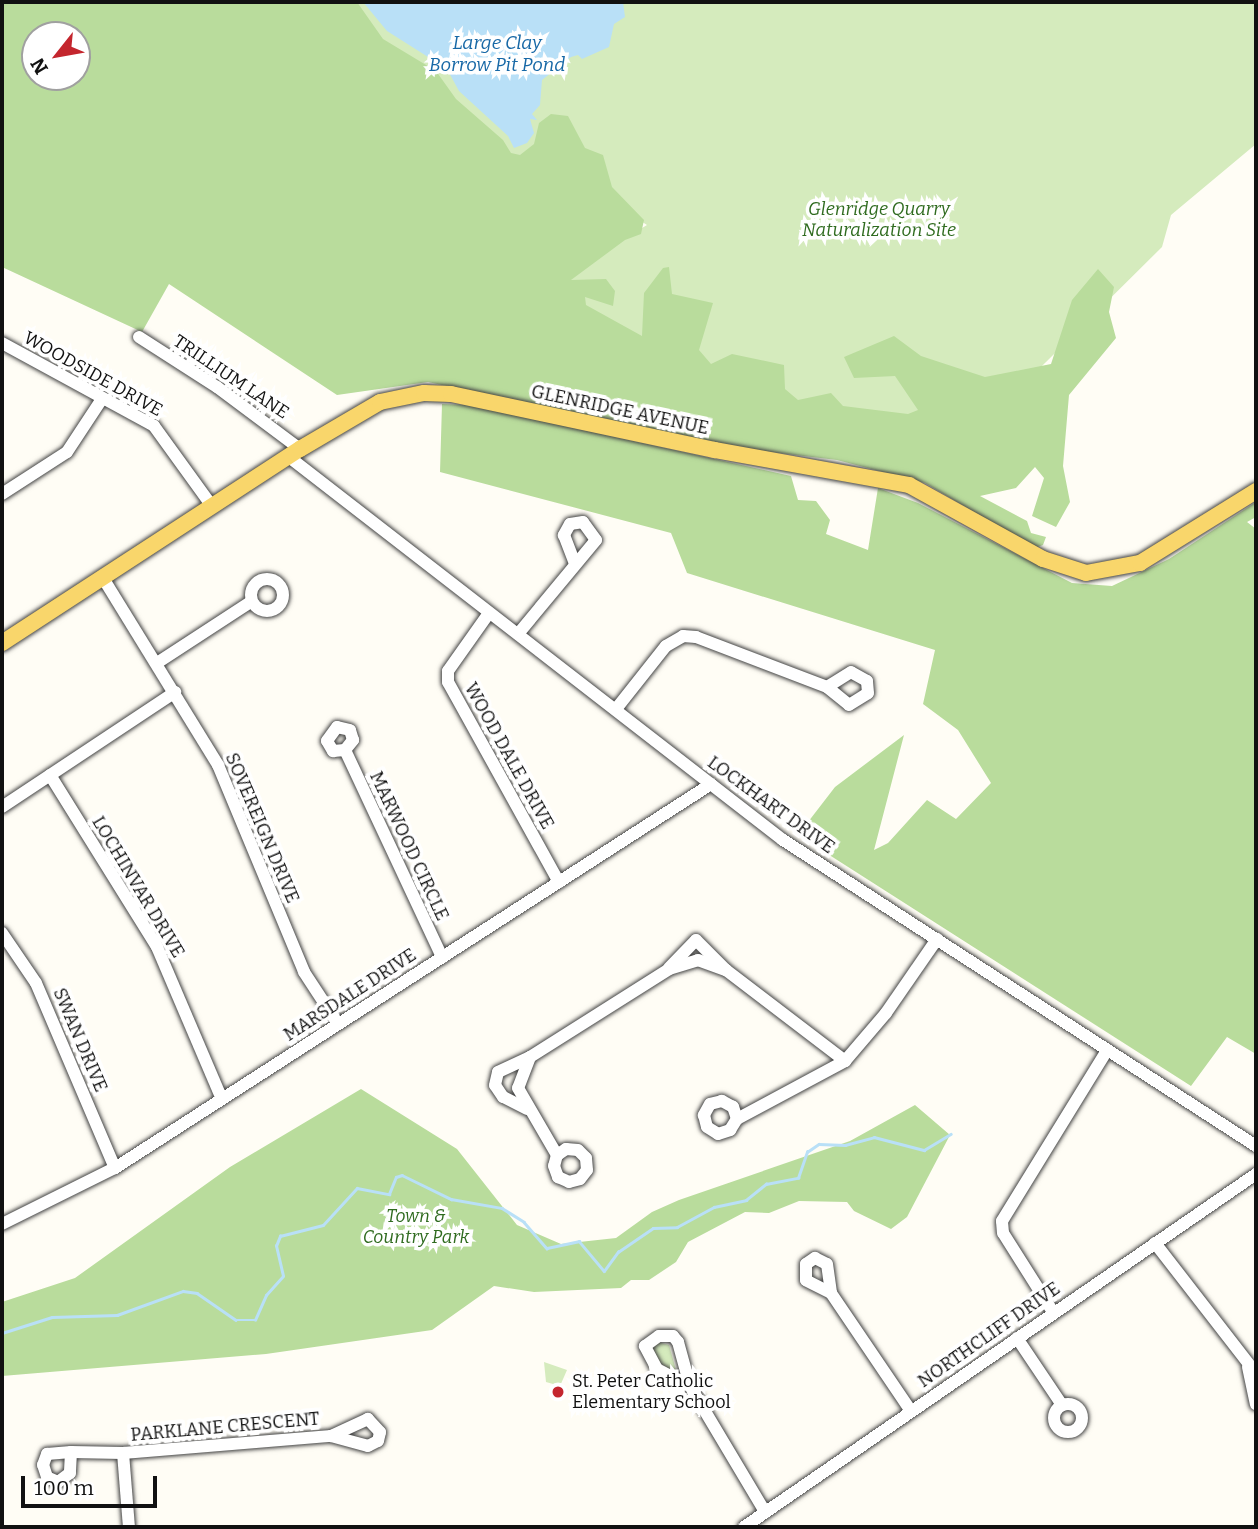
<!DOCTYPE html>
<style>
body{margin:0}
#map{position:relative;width:1258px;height:1529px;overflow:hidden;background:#fffdf5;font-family:Bitter,serif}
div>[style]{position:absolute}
.green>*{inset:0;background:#d5ebbd}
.forest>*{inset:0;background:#b9dc9c}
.water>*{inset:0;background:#b9e0f7}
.stream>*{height:2.5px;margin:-1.25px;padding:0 1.25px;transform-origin:1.25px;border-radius:1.25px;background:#b9e0f7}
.roads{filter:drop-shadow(0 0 2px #444) drop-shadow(0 0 2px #444)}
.minor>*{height:12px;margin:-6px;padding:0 6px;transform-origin:6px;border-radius:6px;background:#fff}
.minor>.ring{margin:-6px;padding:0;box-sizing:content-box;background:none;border:12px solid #fff;border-radius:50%}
.major>*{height:16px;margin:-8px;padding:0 8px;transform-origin:8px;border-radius:8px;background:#f9d66b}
.dots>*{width:19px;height:19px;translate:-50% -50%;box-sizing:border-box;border:4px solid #fff;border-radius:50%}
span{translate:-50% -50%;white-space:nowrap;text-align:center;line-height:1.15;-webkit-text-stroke:7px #fff;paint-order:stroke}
.park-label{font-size:18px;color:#2f6b1f;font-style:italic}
.street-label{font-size:18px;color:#111}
.poi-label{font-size:18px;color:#111}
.left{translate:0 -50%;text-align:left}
.water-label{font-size:19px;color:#1768a6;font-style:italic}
.frame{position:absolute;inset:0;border:4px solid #111;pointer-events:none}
.north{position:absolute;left:21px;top:21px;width:70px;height:70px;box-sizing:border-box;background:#fff;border:2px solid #a0a0a0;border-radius:50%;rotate:239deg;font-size:19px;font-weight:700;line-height:28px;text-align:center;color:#111}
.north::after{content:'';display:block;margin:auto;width:24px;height:32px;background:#c4262e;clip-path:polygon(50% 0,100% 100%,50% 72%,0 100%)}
.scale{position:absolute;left:21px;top:1476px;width:136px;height:32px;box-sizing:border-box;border:4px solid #111;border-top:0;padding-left:9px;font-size:21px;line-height:24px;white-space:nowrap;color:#111;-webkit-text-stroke:5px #fff;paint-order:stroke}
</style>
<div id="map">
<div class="green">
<div style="clip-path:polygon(321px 2px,1256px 2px,1256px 144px,1171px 215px,1162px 247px,926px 481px,527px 298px,647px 225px,532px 151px,514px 165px)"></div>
<div style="clip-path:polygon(658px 1342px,669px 1345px,678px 1377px,654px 1358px,651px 1351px)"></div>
<div style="clip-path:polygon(544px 1362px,567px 1370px,560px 1386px,546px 1382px)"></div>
</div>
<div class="forest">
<div style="clip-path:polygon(evenodd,2px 2px,357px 2px,383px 39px,436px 71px,456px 99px,503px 140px,511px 153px,520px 155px,534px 144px,539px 123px,551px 114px,568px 116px,585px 148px,603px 155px,612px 187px,644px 220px,641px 234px,625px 240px,571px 280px,606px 279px,615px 291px,613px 306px,585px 297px,586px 305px,642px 336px,644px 293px,663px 268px,669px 267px,672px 294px,713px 303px,699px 350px,711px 364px,732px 354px,784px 365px,785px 389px,798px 400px,831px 393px,843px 406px,908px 414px,918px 410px,895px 376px,854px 378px,844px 357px,894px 336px,921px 356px,985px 377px,1051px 364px,1072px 300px,1098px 269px,1114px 287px,1109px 312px,1116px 338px,1069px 395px,1063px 466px,1070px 502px,1056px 527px,1032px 516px,1044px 478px,1035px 467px,1016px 488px,980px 496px,1027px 521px,1031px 533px,1046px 537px,1043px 545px,1035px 548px,925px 483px,837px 460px,730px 447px,428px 382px,337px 395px,169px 284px,142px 332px,2px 267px,2px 2px,35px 35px,77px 35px,77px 77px,35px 77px,35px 35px)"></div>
<div style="clip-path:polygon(442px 404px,471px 405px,791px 476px,798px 500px,816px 501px,830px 520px,826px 534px,868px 550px,878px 488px,918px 503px,1072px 583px,1112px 586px,1169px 559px,1256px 502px,1256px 517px,1247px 522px,1256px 529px,1256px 1054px,1227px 1037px,1191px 1086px,798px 835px,835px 787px,904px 735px,874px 850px,888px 843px,927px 800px,956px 819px,991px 783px,958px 730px,923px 704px,935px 650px,687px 573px,671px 533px,440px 472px)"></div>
<div style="clip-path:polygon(361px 1089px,457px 1149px,517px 1225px,561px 1244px,616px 1238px,652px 1212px,679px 1200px,850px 1141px,915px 1105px,950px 1135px,907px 1217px,891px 1229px,854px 1211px,847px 1202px,799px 1201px,769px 1213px,745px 1212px,688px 1242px,676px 1262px,649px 1280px,631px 1280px,621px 1288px,534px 1292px,494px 1286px,432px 1330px,266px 1354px,2px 1376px,2px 1302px,75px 1278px,230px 1167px)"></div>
</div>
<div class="water">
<div style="clip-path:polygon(363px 2px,623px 2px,625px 17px,614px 24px,609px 47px,582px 59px,578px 55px,571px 57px,542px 80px,540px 105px,532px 114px,537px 120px,530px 119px,534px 133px,527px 143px,514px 148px,508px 136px,459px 91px,447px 69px,387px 31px)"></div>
</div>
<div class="stream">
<div style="left:2px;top:1333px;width:52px;rotate:-17.7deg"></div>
<div style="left:52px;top:1317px;width:65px;rotate:-1.8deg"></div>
<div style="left:117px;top:1315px;width:70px;rotate:-20deg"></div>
<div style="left:183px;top:1291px;width:14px;rotate:8deg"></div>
<div style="left:197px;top:1293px;width:47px;rotate:34.7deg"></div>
<div style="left:236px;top:1320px;width:19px"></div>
<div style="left:255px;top:1320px;width:27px;rotate:-66deg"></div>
<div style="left:266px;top:1295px;width:25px;rotate:-48deg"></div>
<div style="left:283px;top:1276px;width:31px;rotate:-103deg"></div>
<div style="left:276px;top:1246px;width:11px;rotate:-68deg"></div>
<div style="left:280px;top:1236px;width:44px;rotate:-14.3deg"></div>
<div style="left:323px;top:1225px;width:50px;rotate:-47.4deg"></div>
<div style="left:357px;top:1188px;width:33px;rotate:11deg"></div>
<div style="left:389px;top:1194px;width:18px;rotate:-68deg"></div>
<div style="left:396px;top:1177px;width:6px;rotate:-18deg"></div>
<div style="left:402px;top:1175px;width:55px;rotate:26.1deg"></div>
<div style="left:451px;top:1199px;width:52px;rotate:10deg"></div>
<div style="left:502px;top:1208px;width:26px;rotate:32deg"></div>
<div style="left:524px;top:1222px;width:35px;rotate:49deg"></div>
<div style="left:547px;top:1248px;width:33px;rotate:-12deg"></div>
<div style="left:579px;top:1241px;width:39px;rotate:50deg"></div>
<div style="left:604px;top:1271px;width:24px;rotate:-54deg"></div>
<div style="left:618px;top:1252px;width:42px;rotate:-34.4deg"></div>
<div style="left:653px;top:1228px;width:24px;rotate:-2deg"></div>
<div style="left:677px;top:1227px;width:42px;rotate:-28.4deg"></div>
<div style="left:714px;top:1207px;width:33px;rotate:-12deg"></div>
<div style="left:746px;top:1200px;width:26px;rotate:-39deg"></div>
<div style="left:766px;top:1184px;width:33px;rotate:-11deg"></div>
<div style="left:798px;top:1178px;width:28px;rotate:-71deg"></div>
<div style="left:807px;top:1152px;width:14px;rotate:-34deg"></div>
<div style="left:819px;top:1144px;width:26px;rotate:2deg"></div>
<div style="left:845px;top:1145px;width:30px;rotate:-15deg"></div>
<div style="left:874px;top:1137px;width:52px;rotate:14.6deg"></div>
<div style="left:924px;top:1150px;width:31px;rotate:-31deg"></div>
</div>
<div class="roads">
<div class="minor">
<div style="left:139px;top:337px;width:93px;rotate:32.7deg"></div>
<div style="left:217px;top:387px;width:104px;rotate:36.8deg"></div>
<div style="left:2px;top:343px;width:173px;rotate:28.6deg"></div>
<div style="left:154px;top:426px;width:99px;rotate:54.1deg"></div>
<div style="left:289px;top:457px;width:625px;rotate:37.79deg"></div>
<div style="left:783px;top:840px;width:563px;rotate:32.9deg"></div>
<div style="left:2px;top:494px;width:77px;rotate:-32.9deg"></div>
<div style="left:67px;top:452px;width:64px;rotate:-56.6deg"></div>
<div style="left:103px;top:578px;width:220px;rotate:58.4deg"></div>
<div style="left:218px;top:765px;width:224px;rotate:67.4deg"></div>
<div style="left:304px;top:972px;width:62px;rotate:56.8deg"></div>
<div class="ring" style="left:251px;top:579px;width:20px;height:20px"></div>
<div style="left:489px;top:613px;width:71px;rotate:125.3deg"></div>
<div style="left:448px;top:671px;width:11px;rotate:90deg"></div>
<div style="left:448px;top:682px;width:229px;rotate:61deg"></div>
<div style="left:518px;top:634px;width:122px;rotate:-50.3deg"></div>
<div style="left:596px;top:540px;width:22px;rotate:-126deg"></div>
<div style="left:583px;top:522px;width:13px;rotate:171deg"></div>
<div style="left:570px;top:524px;width:13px;rotate:119deg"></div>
<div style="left:564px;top:535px;width:30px;rotate:69deg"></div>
<div style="left:157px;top:663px;width:113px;rotate:-33.1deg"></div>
<div style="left:616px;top:709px;width:80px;rotate:-51.6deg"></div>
<div style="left:666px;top:646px;width:20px;rotate:-30deg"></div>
<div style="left:683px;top:636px;width:13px;rotate:4deg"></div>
<div style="left:696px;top:637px;width:140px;rotate:20.9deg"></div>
<div style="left:827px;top:687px;width:28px;rotate:39deg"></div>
<div style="left:849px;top:705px;width:22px;rotate:-32deg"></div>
<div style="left:868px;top:693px;width:12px;rotate:-95deg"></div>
<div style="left:867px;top:681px;width:18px;rotate:-151deg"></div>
<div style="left:851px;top:672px;width:28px;rotate:148deg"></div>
<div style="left:345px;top:750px;width:13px;rotate:-51deg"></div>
<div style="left:353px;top:740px;width:10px;rotate:-107deg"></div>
<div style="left:350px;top:730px;width:13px;rotate:-167deg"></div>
<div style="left:337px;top:727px;width:17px;rotate:126deg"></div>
<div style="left:327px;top:741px;width:12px;rotate:59deg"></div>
<div style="left:333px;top:751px;width:12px;rotate:-5deg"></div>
<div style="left:345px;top:750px;width:229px;rotate:64.9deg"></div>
<div style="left:50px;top:775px;width:203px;rotate:58.1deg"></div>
<div style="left:157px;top:947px;width:163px;rotate:66.9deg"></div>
<div style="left:2px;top:807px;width:208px;rotate:-33.6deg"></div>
<div style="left:2px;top:933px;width:60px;rotate:55.8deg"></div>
<div style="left:36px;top:983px;width:201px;rotate:66.9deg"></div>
<div style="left:669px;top:968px;width:39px;rotate:-46deg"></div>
<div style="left:696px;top:940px;width:42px;rotate:45deg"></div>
<div style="left:726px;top:970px;width:150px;rotate:37.4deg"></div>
<div style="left:530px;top:1057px;width:33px;rotate:111deg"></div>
<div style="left:518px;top:1088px;width:78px;rotate:59.8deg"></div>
<div style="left:557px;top:1155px;width:11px;rotate:105deg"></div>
<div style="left:554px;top:1166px;width:12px;rotate:70deg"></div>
<div style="left:558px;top:1177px;width:12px;rotate:24deg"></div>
<div style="left:569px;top:1182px;width:11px;rotate:-15deg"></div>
<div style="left:580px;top:1179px;width:11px;rotate:-52deg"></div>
<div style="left:587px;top:1170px;width:12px;rotate:-95deg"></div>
<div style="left:586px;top:1158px;width:11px;rotate:-135deg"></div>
<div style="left:578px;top:1150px;width:12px;rotate:-175deg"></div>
<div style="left:566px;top:1149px;width:11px;rotate:146deg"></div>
<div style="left:527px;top:1109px;width:27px;rotate:-153deg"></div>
<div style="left:503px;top:1097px;width:14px;rotate:-124deg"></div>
<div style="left:495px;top:1085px;width:13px;rotate:-77deg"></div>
<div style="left:498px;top:1072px;width:35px;rotate:-25deg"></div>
<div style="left:530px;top:1057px;width:165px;rotate:-32.3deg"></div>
<div style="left:669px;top:969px;width:30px;rotate:-17deg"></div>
<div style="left:698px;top:960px;width:30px;rotate:20deg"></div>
<div style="left:737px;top:1119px;width:13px;rotate:-108deg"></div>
<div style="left:733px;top:1107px;width:13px;rotate:-151deg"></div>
<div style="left:722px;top:1101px;width:12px;rotate:166deg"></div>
<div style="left:710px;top:1104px;width:13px;rotate:119deg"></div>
<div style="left:704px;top:1115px;width:12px;rotate:76deg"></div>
<div style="left:707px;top:1127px;width:13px;rotate:32deg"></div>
<div style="left:718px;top:1134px;width:13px;rotate:-18deg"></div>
<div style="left:730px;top:1130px;width:13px;rotate:-58deg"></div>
<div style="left:737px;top:1119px;width:123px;rotate:-28.2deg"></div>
<div style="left:845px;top:1061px;width:63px;rotate:-49.5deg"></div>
<div style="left:886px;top:1013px;width:90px;rotate:-55.4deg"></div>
<div style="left:2px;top:1224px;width:126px;rotate:-26.4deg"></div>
<div style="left:115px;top:1168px;width:709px;rotate:-32.79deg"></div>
<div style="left:1155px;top:1243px;width:165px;rotate:52.2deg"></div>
<div style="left:831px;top:1293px;width:28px;rotate:-153deg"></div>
<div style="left:806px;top:1280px;width:16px;rotate:-90deg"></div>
<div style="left:806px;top:1264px;width:11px;rotate:-34deg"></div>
<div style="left:815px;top:1258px;width:13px;rotate:27deg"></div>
<div style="left:827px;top:1264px;width:29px;rotate:82deg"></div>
<div style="left:831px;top:1293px;width:143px;rotate:55.9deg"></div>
<div style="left:1053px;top:1312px;width:93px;rotate:-122.3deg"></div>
<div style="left:1003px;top:1233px;width:12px;rotate:-95deg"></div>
<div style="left:1002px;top:1221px;width:201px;rotate:-58.4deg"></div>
<div style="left:1017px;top:1338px;width:81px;rotate:56.1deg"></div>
<div style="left:1248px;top:1367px;width:38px;rotate:78deg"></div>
<div style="left:690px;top:1386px;width:37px;rotate:-153deg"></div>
<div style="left:657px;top:1369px;width:26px;rotate:-118deg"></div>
<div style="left:645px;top:1346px;width:17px;rotate:-36deg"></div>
<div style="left:659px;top:1336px;width:14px"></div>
<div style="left:673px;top:1336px;width:8px;rotate:50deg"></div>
<div style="left:678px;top:1342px;width:46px;rotate:74.7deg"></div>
<div style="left:690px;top:1386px;width:147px;rotate:59.2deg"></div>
<div class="ring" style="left:1054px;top:1404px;width:16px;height:16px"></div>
<div style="left:71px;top:1452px;width:21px;rotate:93deg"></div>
<div style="left:70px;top:1473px;width:15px;rotate:143deg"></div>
<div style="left:58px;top:1482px;width:12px;rotate:-156deg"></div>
<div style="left:47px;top:1477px;width:13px;rotate:-108deg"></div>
<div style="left:43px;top:1465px;width:12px;rotate:-70deg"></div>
<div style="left:47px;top:1454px;width:24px;rotate:-5deg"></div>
<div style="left:71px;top:1452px;width:52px;rotate:1.1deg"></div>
<div style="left:123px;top:1453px;width:209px;rotate:-4.7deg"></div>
<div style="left:331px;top:1436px;width:38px;rotate:15deg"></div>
<div style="left:368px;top:1446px;width:11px;rotate:-27deg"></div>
<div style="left:378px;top:1441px;width:9px;rotate:-77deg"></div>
<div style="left:380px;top:1432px;width:18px;rotate:-133deg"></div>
<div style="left:368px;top:1419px;width:41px;rotate:155.3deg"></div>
<div style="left:123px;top:1453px;width:74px;rotate:85.4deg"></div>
<div style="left:744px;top:1527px;width:622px;rotate:-34.58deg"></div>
</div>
<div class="major">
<div style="left:2px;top:643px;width:356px;rotate:-33.1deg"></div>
<div style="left:300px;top:449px;width:93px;rotate:-30.4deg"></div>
<div style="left:380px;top:402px;width:45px;rotate:-11.6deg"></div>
<div style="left:424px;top:393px;width:27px;rotate:2deg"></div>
<div style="left:451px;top:394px;width:270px;rotate:12deg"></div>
<div style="left:715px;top:450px;width:197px;rotate:10.2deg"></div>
<div style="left:909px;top:485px;width:153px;rotate:28.9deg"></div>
<div style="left:1043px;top:559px;width:45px;rotate:18deg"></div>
<div style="left:1086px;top:573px;width:55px;rotate:-10.5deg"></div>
<div style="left:1140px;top:563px;width:137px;rotate:-31.8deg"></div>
</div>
</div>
<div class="dots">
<div style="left:558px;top:1392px;background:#c4262e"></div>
</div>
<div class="park-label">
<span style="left:879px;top:220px">Glenridge Quarry<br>Naturalization Site</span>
<span style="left:416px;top:1227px">Town &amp;<br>Country Park</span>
</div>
<div class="street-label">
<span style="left:93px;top:374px;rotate:29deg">WOODSIDE DRIVE</span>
<span style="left:231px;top:377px;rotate:34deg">TRILLIUM LANE</span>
<span style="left:620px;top:410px;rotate:12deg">GLENRIDGE AVENUE</span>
<span style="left:509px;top:756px;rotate:61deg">WOOD DALE DRIVE</span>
<span style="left:771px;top:805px;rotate:36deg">LOCKHART DRIVE</span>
<span style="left:262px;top:828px;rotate:67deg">SOVEREIGN DRIVE</span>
<span style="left:409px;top:846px;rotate:65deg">MARWOOD CIRCLE</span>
<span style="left:138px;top:887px;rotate:59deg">LOCHINVAR DRIVE</span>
<span style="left:350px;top:995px;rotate:-33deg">MARSDALE DRIVE</span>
<span style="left:80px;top:1040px;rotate:67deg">SWAN DRIVE</span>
<span style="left:989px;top:1335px;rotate:-35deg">NORTHCLIFF DRIVE</span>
<span style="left:225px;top:1427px;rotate:-5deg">PARKLANE CRESCENT</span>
</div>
<div class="poi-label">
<span class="left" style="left:572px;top:1392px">St. Peter Catholic<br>Elementary School</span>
</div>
<div class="water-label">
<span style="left:497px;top:54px">Large Clay<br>Borrow Pit Pond</span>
</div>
<div class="frame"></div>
<div class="north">N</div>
<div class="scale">100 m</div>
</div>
